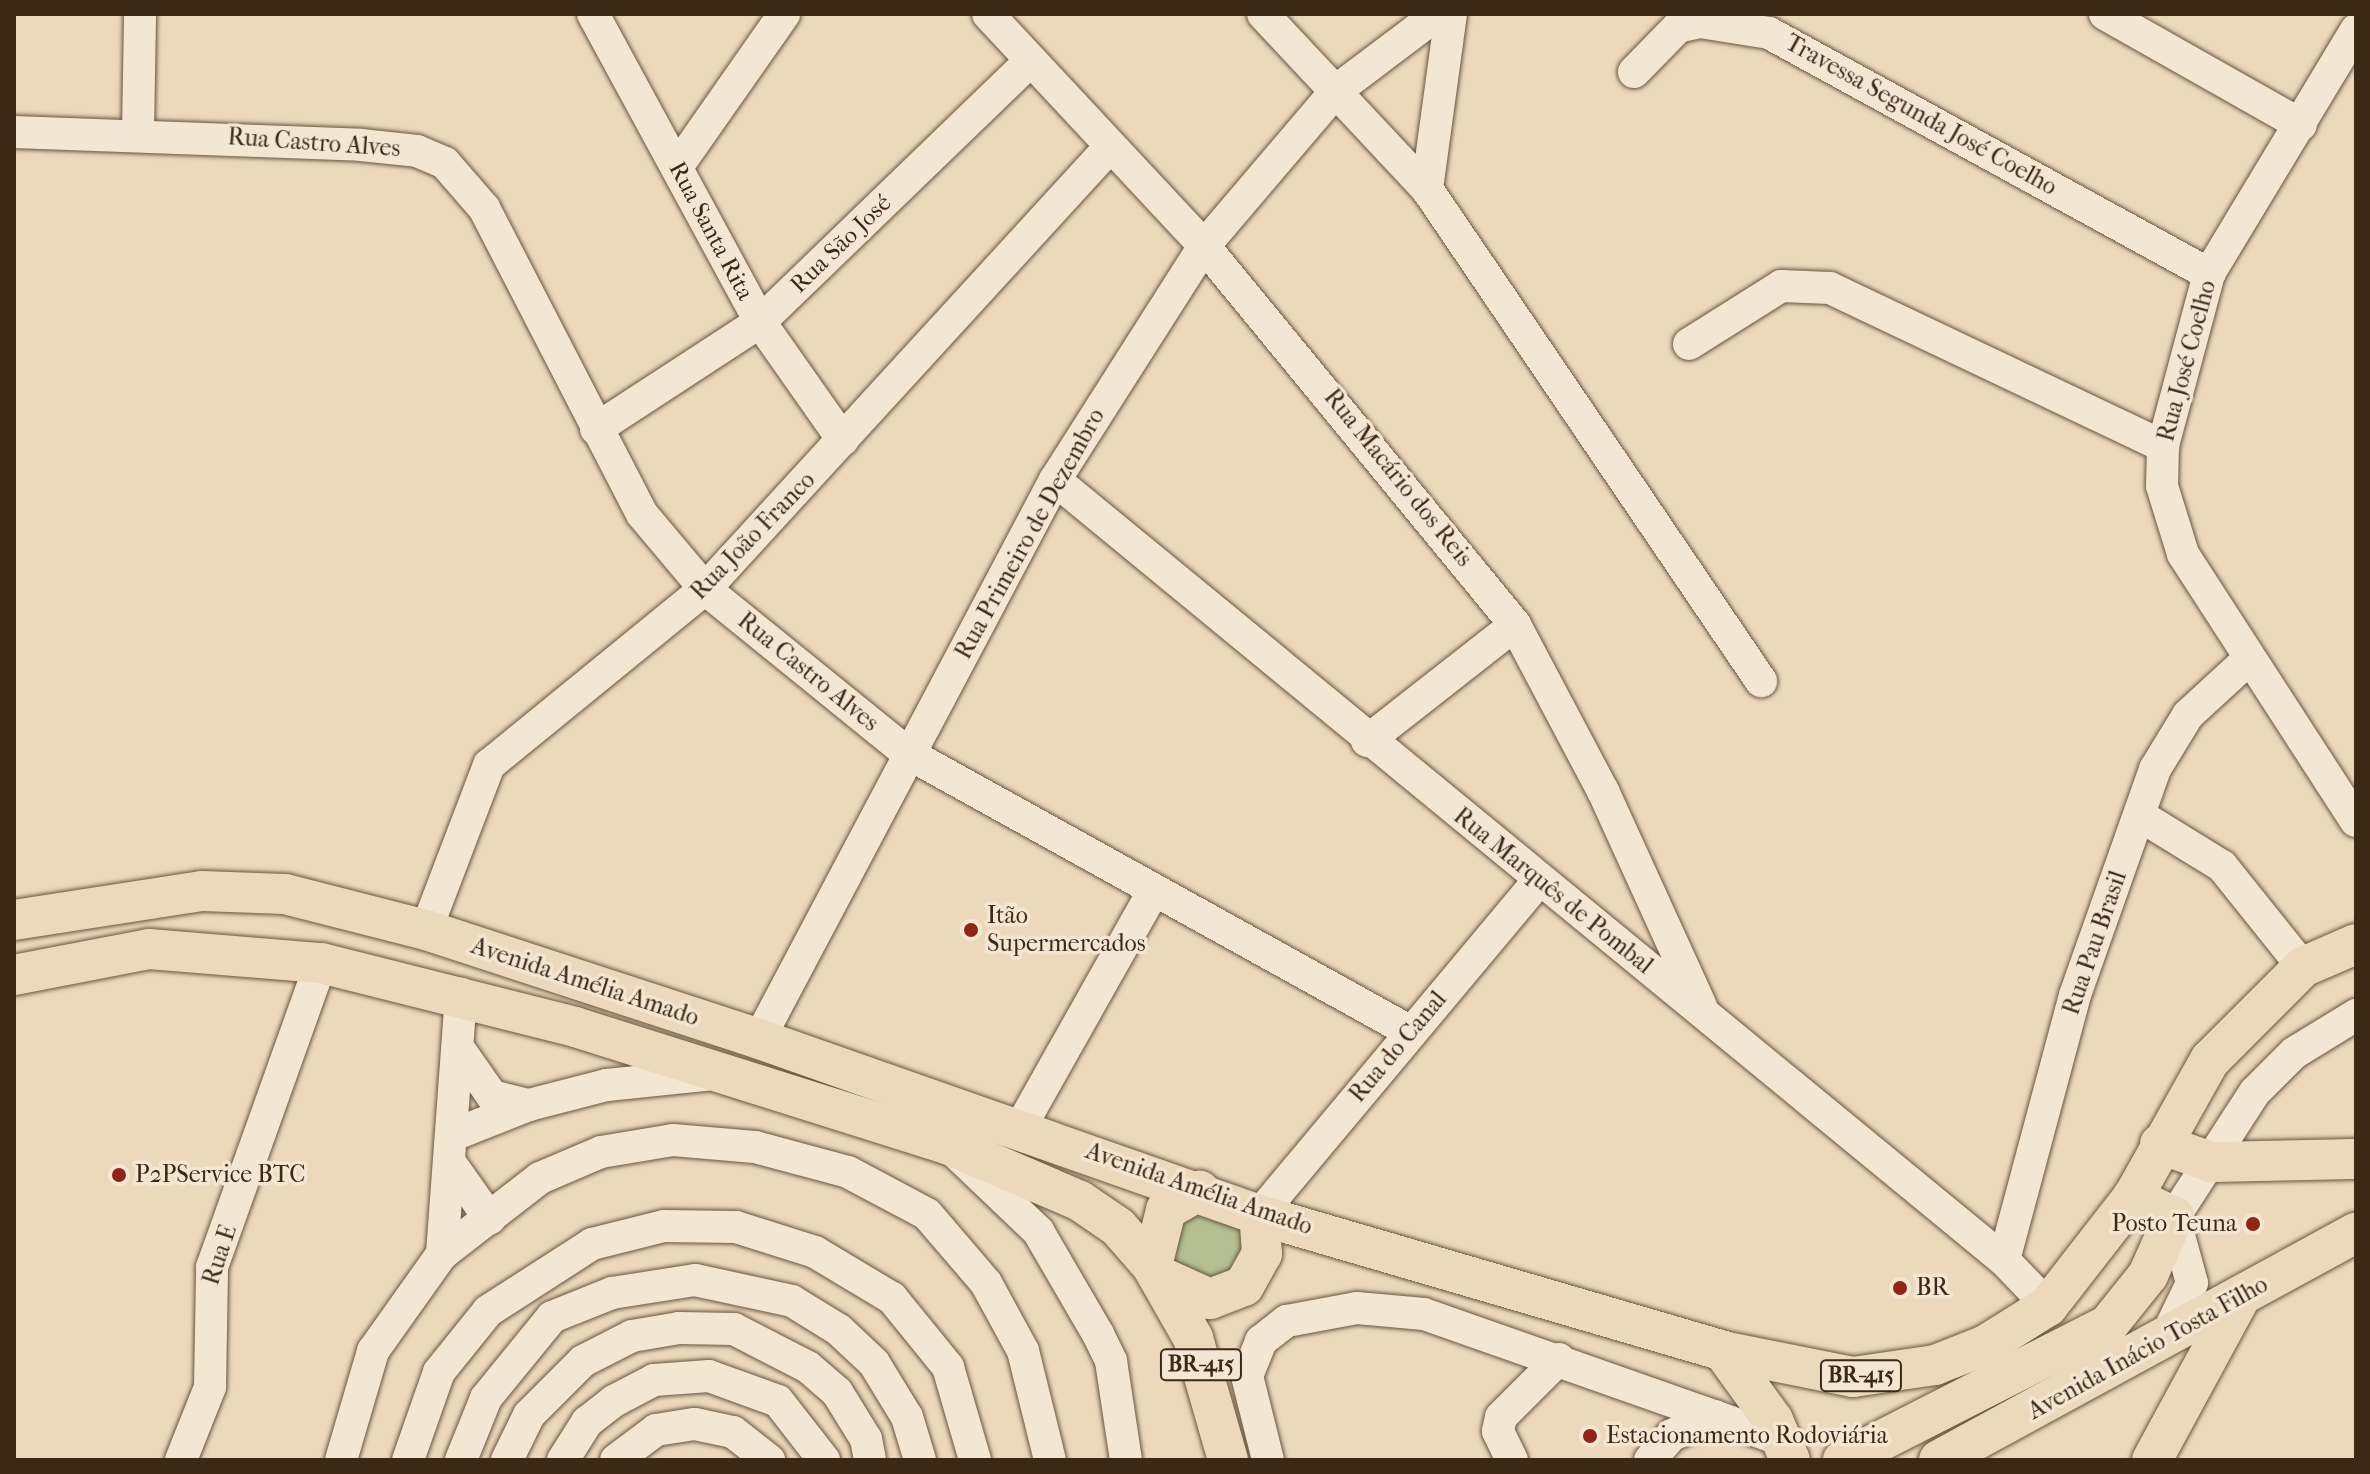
<!DOCTYPE html>
<meta charset="utf-8">
<style>
body{margin:0}
#map{position:relative;width:2370px;height:1474px;overflow:hidden;background:#ecd8bb;font-family:"IM FELL French Canon",serif}
div>[style]{position:absolute}
.green>*{inset:0;background:#b4bf92}
.roads{filter:drop-shadow(0 0 2px #67553f) drop-shadow(0 0 2px #67553f)}
.minor>*{height:32px;margin:-16px;padding:0 16px;transform-origin:16px;border-radius:16px;background:#f3e6d3}
.major>*{height:40px;margin:-20px;padding:0 20px;transform-origin:20px;border-radius:20px;background:#ecd8bb}
.dots>*{width:22px;height:22px;translate:-50% -50%;box-sizing:border-box;border:4px solid #f3e6d3;border-radius:50%}
span{translate:-50% -50%;white-space:nowrap;text-align:center;line-height:1.15;-webkit-text-stroke:7px #f3e6d3;paint-order:stroke}
.shield-label span{padding:2px 6px;background:#f3e6d3;border:2px solid;border-radius:6px;-webkit-text-stroke-width:0}
.shield-label{font-size:22px;color:#3b2916;font-weight:700}
.street-label{font-size:24px;color:#3b2916}
.poi-label{font-size:24px;color:#3b2916}
.left{translate:0 -50%;text-align:left}
.right{translate:-100% -50%;text-align:right}
.frame{position:absolute;inset:0;border:16px solid #3b2916;pointer-events:none}
</style>
<div id="map">
<div class="green">
<div style="clip-path:polygon(1192px 1212px,1241px 1228px,1246px 1240px,1235px 1278px,1176px 1277px,1167px 1240px)"></div>
</div>
<div class="roads">
<div class="minor">
<div style="left:593px;top:14px;width:350px;rotate:61.5deg"></div>
<div style="left:760px;top:322px;width:144px;rotate:54.9deg"></div>
<div style="left:988px;top:14px;width:317px;rotate:47deg"></div>
<div style="left:1204px;top:246px;width:490px;rotate:50.6deg"></div>
<div style="left:1515px;top:625px;width:188px;rotate:62.1deg"></div>
<div style="left:1603px;top:791px;width:236px;rotate:65.5deg"></div>
<div style="left:1263px;top:14px;width:240px;rotate:46.9deg"></div>
<div style="left:1427px;top:189px;width:595px;rotate:55.83deg"></div>
<div style="left:2105px;top:14px;width:225px;rotate:29.5deg"></div>
<div style="left:2356px;top:30px;width:285px;rotate:121.1deg"></div>
<div style="left:2209px;top:274px;width:178px;rotate:105deg"></div>
<div style="left:2163px;top:446px;width:40px;rotate:91.4deg"></div>
<div style="left:2162px;top:486px;width:71px;rotate:72.8deg"></div>
<div style="left:2183px;top:554px;width:318px;rotate:57.1deg"></div>
<div style="left:1634px;top:72px;width:63px;rotate:-45.6deg"></div>
<div style="left:1678px;top:27px;width:23px;rotate:-13deg"></div>
<div style="left:1700px;top:22px;width:70px;rotate:9.1deg"></div>
<div style="left:1769px;top:33px;width:502px;rotate:28.71deg"></div>
<div style="left:14px;top:132px;width:347px;rotate:2.1deg"></div>
<div style="left:361px;top:145px;width:56px;rotate:6.1deg"></div>
<div style="left:417px;top:151px;width:30px;rotate:23deg"></div>
<div style="left:445px;top:163px;width:60px;rotate:49.1deg"></div>
<div style="left:484px;top:208px;width:344px;rotate:62.7deg"></div>
<div style="left:642px;top:514px;width:98px;rotate:50deg"></div>
<div style="left:705px;top:589px;width:262px;rotate:39deg"></div>
<div style="left:909px;top:754px;width:574px;rotate:28.98deg"></div>
<div style="left:138px;top:132px;width:118px;rotate:-89deg"></div>
<div style="left:677px;top:167px;width:187px;rotate:-55deg"></div>
<div style="left:1427px;top:189px;width:177px;rotate:-82.2deg"></div>
<div style="left:1689px;top:344px;width:109px;rotate:-32.2deg"></div>
<div style="left:1781px;top:286px;width:49px;rotate:2.3deg"></div>
<div style="left:1830px;top:288px;width:369px;rotate:25.4deg"></div>
<div style="left:596px;top:429px;width:196px;rotate:-33.1deg"></div>
<div style="left:760px;top:322px;width:373px;rotate:-44deg"></div>
<div style="left:1055px;top:480px;width:1228px;rotate:39.42deg"></div>
<div style="left:2004px;top:1260px;width:64px;rotate:46.3deg"></div>
<div style="left:1367px;top:741px;width:188px;rotate:-38.1deg"></div>
<div style="left:2139px;top:815px;width:97px;rotate:31.6deg"></div>
<div style="left:2222px;top:866px;width:129px;rotate:51.3deg"></div>
<div style="left:426px;top:930px;width:177px;rotate:-69.1deg"></div>
<div style="left:489px;top:765px;width:279px;rotate:-39.2deg"></div>
<div style="left:705px;top:589px;width:598px;rotate:-47.51deg"></div>
<div style="left:759px;top:1039px;width:633px;rotate:-62.1deg"></div>
<div style="left:1055px;top:480px;width:277px;rotate:-57.5deg"></div>
<div style="left:1204px;top:246px;width:205px;rotate:-49.6deg"></div>
<div style="left:1337px;top:90px;width:126px;rotate:-37deg"></div>
<div style="left:459px;top:1049px;width:57px;rotate:54.9deg"></div>
<div style="left:492px;top:1096px;width:38px;rotate:14deg"></div>
<div style="left:1020px;top:1128px;width:273px;rotate:-60.6deg"></div>
<div style="left:453px;top:1135px;width:82px;rotate:-21.5deg"></div>
<div style="left:529px;top:1105px;width:81px;rotate:-14.4deg"></div>
<div style="left:607px;top:1085px;width:107px;rotate:-5.9deg"></div>
<div style="left:955px;top:1152px;width:115px;rotate:43.6deg"></div>
<div style="left:1038px;top:1231px;width:119px;rotate:59.8deg"></div>
<div style="left:1098px;top:1334px;width:30px;rotate:64deg"></div>
<div style="left:1111px;top:1361px;width:100px;rotate:81.4deg"></div>
<div style="left:451px;top:1164px;width:67px;rotate:54.7deg"></div>
<div style="left:1259px;top:1215px;width:435px;rotate:-50.1deg"></div>
<div style="left:442px;top:1254px;width:124px;rotate:-37.8deg"></div>
<div style="left:540px;top:1178px;width:66px;rotate:-23.1deg"></div>
<div style="left:601px;top:1152px;width:73px;rotate:-9.5deg"></div>
<div style="left:673px;top:1140px;width:82px;rotate:4.9deg"></div>
<div style="left:755px;top:1147px;width:96px;rotate:15deg"></div>
<div style="left:848px;top:1172px;width:89px;rotate:28deg"></div>
<div style="left:927px;top:1214px;width:91px;rotate:49.5deg"></div>
<div style="left:986px;top:1283px;width:77px;rotate:61.4deg"></div>
<div style="left:1023px;top:1351px;width:112px;rotate:76.1deg"></div>
<div style="left:2004px;top:1260px;width:274px;rotate:-75deg"></div>
<div style="left:2075px;top:995px;width:240px;rotate:-70.5deg"></div>
<div style="left:2155px;top:769px;width:63px;rotate:-58.6deg"></div>
<div style="left:2188px;top:715px;width:83px;rotate:-42.6deg"></div>
<div style="left:2165px;top:1339px;width:62px;rotate:-64.3deg"></div>
<div style="left:2192px;top:1283px;width:68px;rotate:-105.3deg"></div>
<div style="left:2174px;top:1217px;width:149px;rotate:-57.1deg"></div>
<div style="left:2255px;top:1092px;width:55px;rotate:-45deg"></div>
<div style="left:2294px;top:1053px;width:73px;rotate:-31.5deg"></div>
<div style="left:181px;top:1460px;width:79px;rotate:-68.3deg"></div>
<div style="left:210px;top:1387px;width:120px;rotate:-89deg"></div>
<div style="left:212px;top:1267px;width:323px;rotate:-70.3deg"></div>
<div style="left:341px;top:1460px;width:114px;rotate:-73.6deg"></div>
<div style="left:373px;top:1351px;width:119px;rotate:-54.6deg"></div>
<div style="left:442px;top:1254px;width:261px;rotate:-85.8deg"></div>
<div style="left:408px;top:1460px;width:93px;rotate:-70.6deg"></div>
<div style="left:439px;top:1372px;width:78px;rotate:-51.2deg"></div>
<div style="left:488px;top:1311px;width:124px;rotate:-32.8deg"></div>
<div style="left:592px;top:1244px;width:74px;rotate:-14deg"></div>
<div style="left:664px;top:1226px;width:72px;rotate:0.8deg"></div>
<div style="left:736px;top:1227px;width:83px;rotate:17.6deg"></div>
<div style="left:815px;top:1252px;width:90px;rotate:30.9deg"></div>
<div style="left:892px;top:1298px;width:89px;rotate:50.9deg"></div>
<div style="left:948px;top:1367px;width:97px;rotate:73.8deg"></div>
<div style="left:461px;top:1460px;width:67px;rotate:-68deg"></div>
<div style="left:486px;top:1398px;width:104px;rotate:-50.8deg"></div>
<div style="left:552px;top:1317px;width:65px;rotate:-21.8deg"></div>
<div style="left:612px;top:1293px;width:84px;rotate:-8.9deg"></div>
<div style="left:695px;top:1280px;width:99px;rotate:12.2deg"></div>
<div style="left:792px;top:1301px;width:55px;rotate:31.7deg"></div>
<div style="left:839px;top:1330px;width:48px;rotate:43.3deg"></div>
<div style="left:874px;top:1363px;width:63px;rotate:58.6deg"></div>
<div style="left:907px;top:1417px;width:45px;rotate:73.2deg"></div>
<div style="left:507px;top:1460px;width:50px;rotate:-63.9deg"></div>
<div style="left:529px;top:1415px;width:76px;rotate:-45deg"></div>
<div style="left:583px;top:1361px;width:55px;rotate:-27deg"></div>
<div style="left:632px;top:1336px;width:48px;rotate:-9.7deg"></div>
<div style="left:679px;top:1328px;width:55px;rotate:1deg"></div>
<div style="left:734px;top:1329px;width:83px;rotate:27.2deg"></div>
<div style="left:808px;top:1367px;width:38px;rotate:41deg"></div>
<div style="left:837px;top:1392px;width:55px;rotate:58.3deg"></div>
<div style="left:866px;top:1439px;width:21px;rotate:79deg"></div>
<div style="left:563px;top:1460px;width:45px;rotate:-57.7deg"></div>
<div style="left:587px;top:1422px;width:34px;rotate:-38deg"></div>
<div style="left:614px;top:1401px;width:45px;rotate:-27.7deg"></div>
<div style="left:654px;top:1380px;width:55px;rotate:-4.2deg"></div>
<div style="left:709px;top:1376px;width:73px;rotate:19.9deg"></div>
<div style="left:778px;top:1401px;width:75px;rotate:52.1deg"></div>
<div style="left:616px;top:1460px;width:50px;rotate:-36.9deg"></div>
<div style="left:656px;top:1430px;width:39px;rotate:-9deg"></div>
<div style="left:695px;top:1424px;width:39px;rotate:12deg"></div>
<div style="left:733px;top:1432px;width:46px;rotate:37.9deg"></div>
<div style="left:1268px;top:1460px;width:87px;rotate:-104deg"></div>
<div style="left:1247px;top:1376px;width:38px;rotate:-68deg"></div>
<div style="left:1261px;top:1341px;width:33px;rotate:-38deg"></div>
<div style="left:1287px;top:1321px;width:71px;rotate:-10.5deg"></div>
<div style="left:1357px;top:1308px;width:67px;rotate:5.1deg"></div>
<div style="left:1424px;top:1314px;width:383px;rotate:19.4deg"></div>
<div style="left:1512px;top:1460px;width:32px;rotate:-116deg"></div>
<div style="left:1498px;top:1431px;width:14px;rotate:-78deg"></div>
<div style="left:1501px;top:1417px;width:82px;rotate:-45deg"></div>
<div style="left:1650px;top:1460px;width:33px;rotate:-49deg"></div>
<div style="left:1672px;top:1435px;width:47px;rotate:-23.8deg"></div>
</div>
<div class="major">
<div style="left:14px;top:920px;width:190px;rotate:-8.8deg"></div>
<div style="left:202px;top:891px;width:83px;rotate:2.1deg"></div>
<div style="left:285px;top:894px;width:146px;rotate:14.3deg"></div>
<div style="left:426px;top:930px;width:350px;rotate:18.1deg"></div>
<div style="left:759px;top:1039px;width:530px;rotate:19.39deg"></div>
<div style="left:1259px;top:1215px;width:484px;rotate:16.3deg"></div>
<div style="left:1723px;top:1351px;width:133px;rotate:11.3deg"></div>
<div style="left:1853px;top:1377px;width:83px;rotate:-8.3deg"></div>
<div style="left:1935px;top:1365px;width:55px;rotate:-21.4deg"></div>
<div style="left:1986px;top:1345px;width:73px;rotate:-32.2deg"></div>
<div style="left:2048px;top:1306px;width:138px;rotate:-52.1deg"></div>
<div style="left:2133px;top:1197px;width:157px;rotate:-60.7deg"></div>
<div style="left:2210px;top:1060px;width:132px;rotate:-45deg"></div>
<div style="left:2303px;top:967px;width:58px;rotate:-23.5deg"></div>
<div style="left:14px;top:975px;width:137px;rotate:-10.9deg"></div>
<div style="left:149px;top:949px;width:173px;rotate:4.7deg"></div>
<div style="left:321px;top:963px;width:262px;rotate:14.1deg"></div>
<div style="left:575px;top:1027px;width:390px;rotate:17.5deg"></div>
<div style="left:947px;top:1144px;width:145px;rotate:23.2deg"></div>
<div style="left:1080px;top:1201px;width:46px;rotate:34.4deg"></div>
<div style="left:1118px;top:1227px;width:52px;rotate:48.9deg"></div>
<div style="left:1152px;top:1266px;width:83px;rotate:60.3deg"></div>
<div style="left:1193px;top:1338px;width:127px;rotate:74deg"></div>
<div style="left:2160px;top:1144px;width:54px;rotate:19.4deg"></div>
<div style="left:2211px;top:1162px;width:145px;rotate:-1.2deg"></div>
<div style="left:1152px;top:1266px;width:58px;rotate:-76deg"></div>
<div style="left:1166px;top:1210px;width:39px;rotate:-30deg"></div>
<div style="left:1159px;top:1276px;width:56px;rotate:24.3deg"></div>
<div style="left:1210px;top:1299px;width:36px;rotate:-21deg"></div>
<div style="left:1244px;top:1286px;width:37px;rotate:-61deg"></div>
<div style="left:1262px;top:1254px;width:39px;rotate:-94deg"></div>
<div style="left:1723px;top:1351px;width:85px;rotate:54.1deg"></div>
<div style="left:1773px;top:1420px;width:43px;rotate:67deg"></div>
<div style="left:1843px;top:1460px;width:297px;rotate:-27deg"></div>
<div style="left:2108px;top:1325px;width:64px;rotate:-51.3deg"></div>
<div style="left:2148px;top:1275px;width:64px;rotate:-65.9deg"></div>
<div style="left:2174px;top:1217px;width:46px;rotate:-154deg"></div>
<div style="left:1939px;top:1460px;width:475px;rotate:-28.6deg"></div>
<div style="left:2152px;top:1460px;width:184px;rotate:-61.5deg"></div>
</div>
</div>
<div class="dots">
<div style="left:971px;top:930px;background:#8f2418"></div>
<div style="left:119px;top:1175px;background:#8f2418"></div>
<div style="left:2253px;top:1224px;background:#8f2418"></div>
<div style="left:1900px;top:1288px;background:#8f2418"></div>
<div style="left:1590px;top:1436px;background:#8f2418"></div>
</div>
<div class="shield-label">
<span style="left:1201px;top:1365px">BR-415</span>
<span style="left:1861px;top:1376px">BR-415</span>
</div>
<div class="street-label">
<span style="left:1921px;top:115px;rotate:29deg">Travessa Segunda José Coelho</span>
<span style="left:314px;top:143px;rotate:4deg">Rua Castro Alves</span>
<span style="left:711px;top:231px;rotate:62deg">Rua Santa Rita</span>
<span style="left:841px;top:244px;rotate:-44deg">Rua São José</span>
<span style="left:2187px;top:361px;rotate:-75deg">Rua José Coelho</span>
<span style="left:1398px;top:478px;rotate:51deg">Rua Macário dos Reis</span>
<span style="left:1030px;top:534px;rotate:-61deg">Rua Primeiro de Dezembro</span>
<span style="left:753px;top:536px;rotate:-46deg">Rua João Franco</span>
<span style="left:808px;top:672px;rotate:39deg">Rua Castro Alves</span>
<span style="left:1553px;top:891px;rotate:39deg">Rua Marquês de Pombal</span>
<span style="left:2095px;top:943px;rotate:-71deg">Rua Pau Brasil</span>
<span style="left:585px;top:982px;rotate:18deg">Avenida Amélia Amado</span>
<span style="left:1398px;top:1047px;rotate:-50deg">Rua do Canal</span>
<span style="left:1199px;top:1189px;rotate:19deg">Avenida Amélia Amado</span>
<span style="left:220px;top:1255px;rotate:-72deg">Rua E</span>
<span style="left:2148px;top:1348px;rotate:-29deg">Avenida Inácio Tosta Filho</span>
</div>
<div class="poi-label">
<span class="left" style="left:987px;top:930px">Itão<br>Supermercados</span>
<span class="left" style="left:135px;top:1175px">P2PService BTC</span>
<span class="right" style="left:2237px;top:1224px">Posto Teuna</span>
<span class="left" style="left:1916px;top:1288px">BR</span>
<span class="left" style="left:1606px;top:1436px">Estacionamento Rodoviária</span>
</div>
<div class="frame"></div>
</div>
